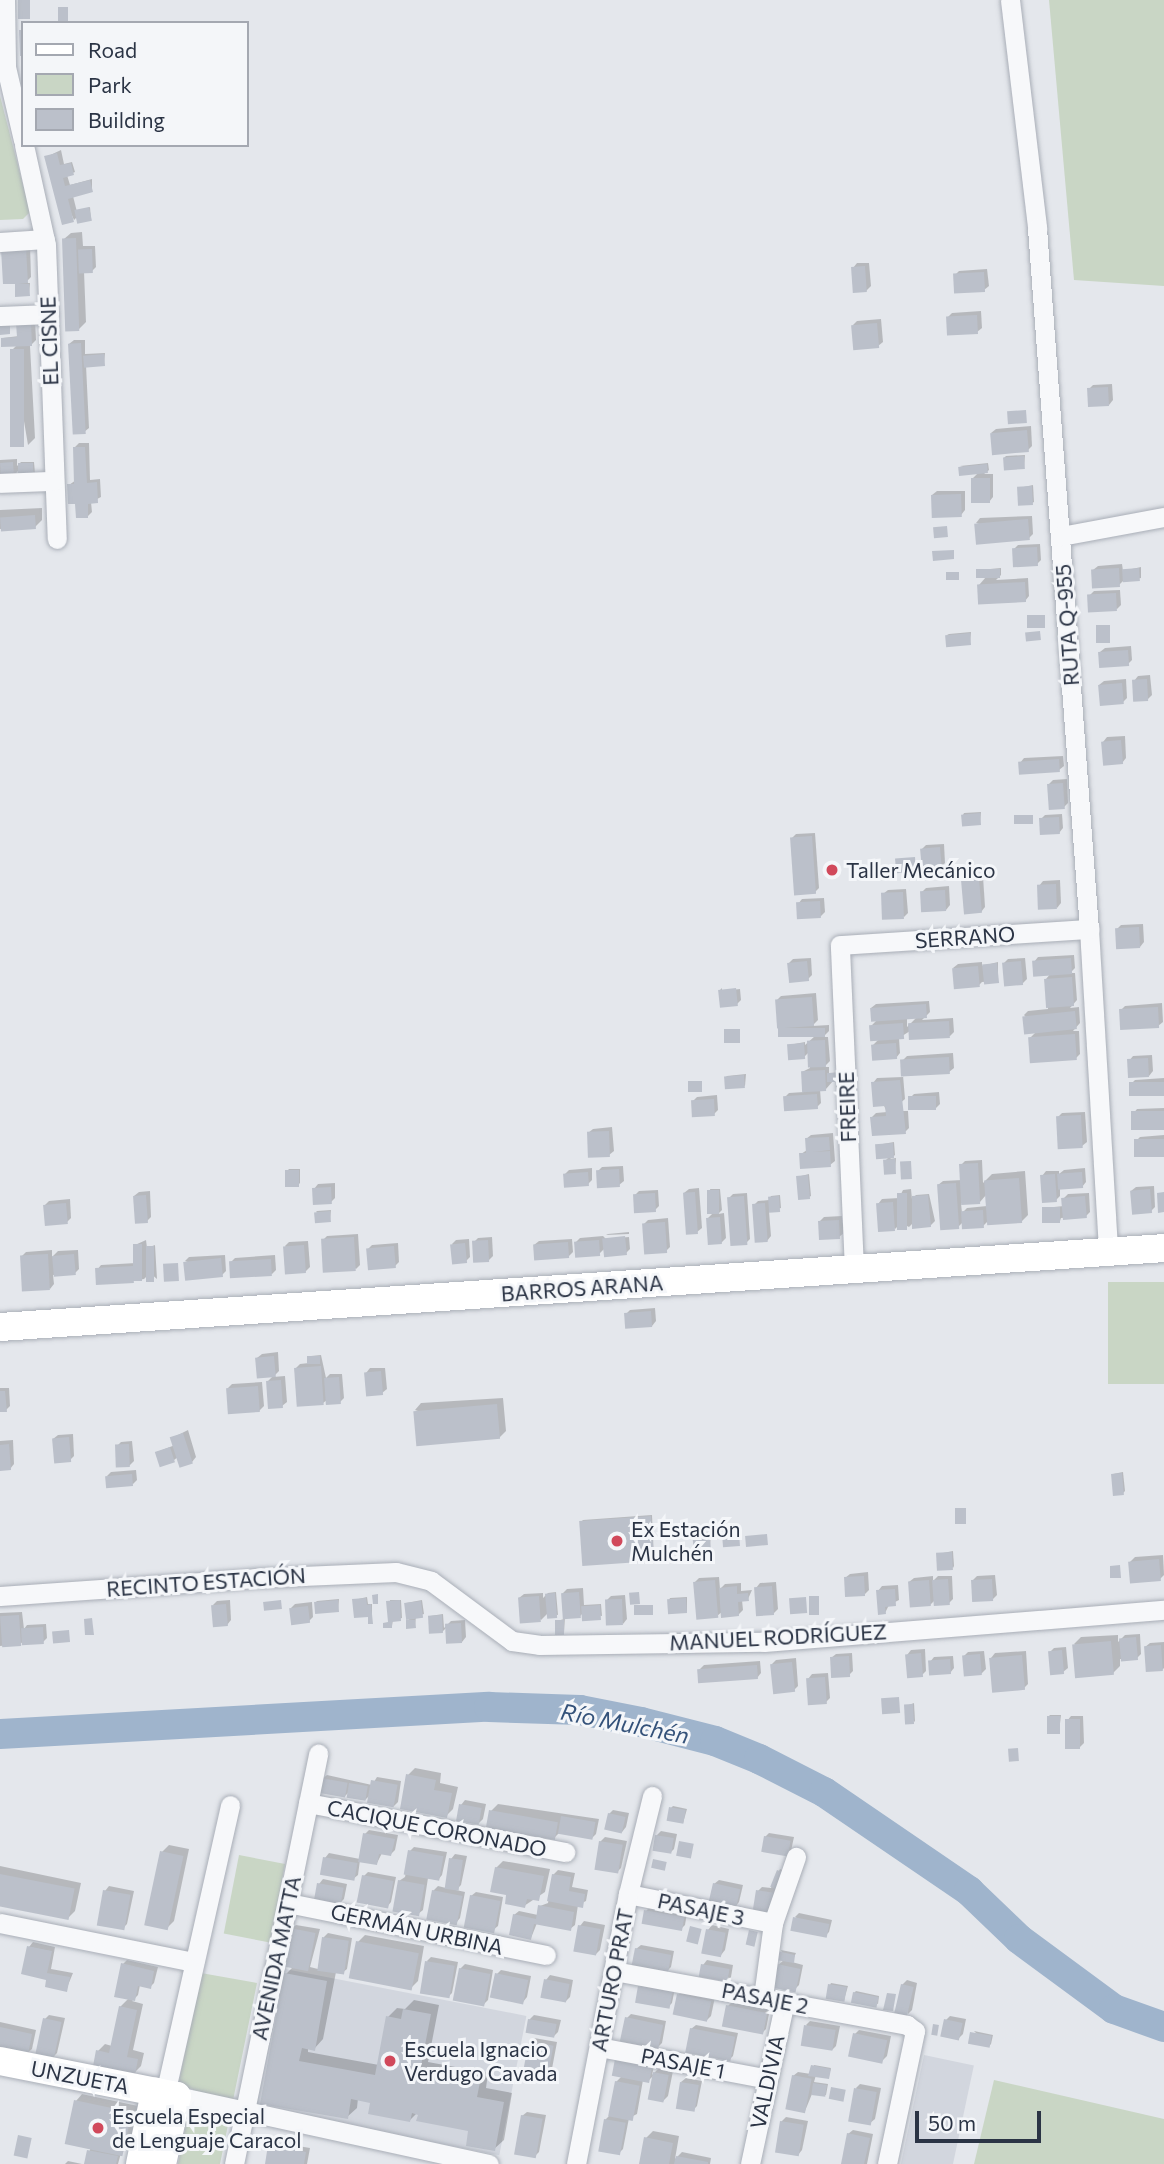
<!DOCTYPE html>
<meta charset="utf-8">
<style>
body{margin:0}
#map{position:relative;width:1164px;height:2164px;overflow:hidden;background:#e4e7ec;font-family:Commissioner,sans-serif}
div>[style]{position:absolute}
.built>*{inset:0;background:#d2d6de;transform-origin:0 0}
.green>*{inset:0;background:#c9d6c5;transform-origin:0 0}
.shadow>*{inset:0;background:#0003}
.river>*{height:30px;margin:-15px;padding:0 15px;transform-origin:15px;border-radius:15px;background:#9fb4cc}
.building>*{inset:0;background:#bbc0ca;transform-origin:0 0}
.roads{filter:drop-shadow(0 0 2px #a9aeb7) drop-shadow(0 0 2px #a9aeb7)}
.minor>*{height:19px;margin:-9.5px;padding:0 9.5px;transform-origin:9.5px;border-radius:9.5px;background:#f7f8fa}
.secondary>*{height:28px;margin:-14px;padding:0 14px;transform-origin:14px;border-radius:14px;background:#fff}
.dots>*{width:19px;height:19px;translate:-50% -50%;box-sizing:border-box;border:4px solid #f4f6f9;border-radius:50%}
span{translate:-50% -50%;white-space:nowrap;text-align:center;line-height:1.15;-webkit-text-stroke:6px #f4f6f9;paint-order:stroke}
.street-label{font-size:21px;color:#2b3445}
.poi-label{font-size:21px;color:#2b3445}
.left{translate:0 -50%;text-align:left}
.water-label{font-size:23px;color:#34527a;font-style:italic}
.legend{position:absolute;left:21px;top:21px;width:228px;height:126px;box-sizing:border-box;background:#f4f6f9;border:2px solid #a4a8b1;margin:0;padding:9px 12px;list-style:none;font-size:21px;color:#2b3445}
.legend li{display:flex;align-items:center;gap:14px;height:35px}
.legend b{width:35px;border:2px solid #a4a8b1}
.scale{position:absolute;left:915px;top:2111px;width:126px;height:32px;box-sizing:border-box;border:4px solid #2b3445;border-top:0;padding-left:9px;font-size:21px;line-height:24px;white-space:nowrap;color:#2b3445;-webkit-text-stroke:5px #f4f6f9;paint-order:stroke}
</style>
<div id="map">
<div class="built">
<div style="left:280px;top:1968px;width:251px;height:142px;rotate:11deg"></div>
<div style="left:924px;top:2055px;width:51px;height:112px;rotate:12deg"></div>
</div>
<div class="green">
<div style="clip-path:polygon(1049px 0,1164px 0,1164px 286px,1074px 280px)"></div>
<div style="clip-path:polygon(0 96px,30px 212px,23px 219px,0 220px)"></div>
<div style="left:1164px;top:1282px;width:102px;height:56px;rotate:90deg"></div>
<div style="left:239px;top:1855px;width:47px;height:80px;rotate:11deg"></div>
<div style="clip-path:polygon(201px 1973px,257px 1983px,220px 2164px,178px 2164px,193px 2089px,178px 2086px)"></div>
<div style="clip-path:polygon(994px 2080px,1164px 2119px,1164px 2164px,974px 2164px)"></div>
</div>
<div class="shadow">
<div style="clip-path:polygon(61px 150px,64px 164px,72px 162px,75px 172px,67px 175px,70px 185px,92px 179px,92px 191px,73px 196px,77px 212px,90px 207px,91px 219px,79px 215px,74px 220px,46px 157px)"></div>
<div style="clip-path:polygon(82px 232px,83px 246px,95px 246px,96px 267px,92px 271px,84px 271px,86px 322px,79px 329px,64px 239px,71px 233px)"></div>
<div style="clip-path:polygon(30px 245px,31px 277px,25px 283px,30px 283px,29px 294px,16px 285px,3px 250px)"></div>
<div style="clip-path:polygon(857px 263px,869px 263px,871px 286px,866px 291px,853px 268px)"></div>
<div style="clip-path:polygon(987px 269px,989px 286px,984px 290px,955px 275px,959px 271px)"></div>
<div style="clip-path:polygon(981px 311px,982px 328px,977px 332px,948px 317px,952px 313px)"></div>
<div style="clip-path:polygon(35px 319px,36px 340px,30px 346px,35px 438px,28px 445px,12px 350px,18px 344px,3px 338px,19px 336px)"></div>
<div style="clip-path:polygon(881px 319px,883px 342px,878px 346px,853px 325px,857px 321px)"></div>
<div style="clip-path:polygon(74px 340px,85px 340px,85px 354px,105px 353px,104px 364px,86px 365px,89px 428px,84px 432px,69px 344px)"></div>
<div style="clip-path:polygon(1112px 384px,1113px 400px,1109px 405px,1089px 389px,1093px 385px)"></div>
<div style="clip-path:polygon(1031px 426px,1032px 446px,1028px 450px,991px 433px,996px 429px)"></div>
<div style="clip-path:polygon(79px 443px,89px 443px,90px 480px,100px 479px,101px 497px,91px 502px,92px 512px,88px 516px,69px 485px,76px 480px,74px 448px)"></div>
<div style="clip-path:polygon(1025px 455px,1024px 468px,1004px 458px,1006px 456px)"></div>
<div style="clip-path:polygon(17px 459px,17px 466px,21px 462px,34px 462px,35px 473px,20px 469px,13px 476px,0 476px,0 460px)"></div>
<div style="clip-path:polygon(988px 463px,989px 470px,984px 474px,993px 474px,993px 497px,989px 502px,973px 478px,979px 472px,960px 466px)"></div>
<div style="clip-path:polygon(1033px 485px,1034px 502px,1032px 503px,1019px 488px)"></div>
<div style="clip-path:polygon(937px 491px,965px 491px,965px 510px,961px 515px,932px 495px)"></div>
<div style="clip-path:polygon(42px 508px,42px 520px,35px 527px,0 529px,0 510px)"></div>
<div style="clip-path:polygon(1032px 516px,1033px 534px,1029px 538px,976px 523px,980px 518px)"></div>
<div style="clip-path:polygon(1040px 544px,1041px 560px,1037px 564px,1013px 550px,1018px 545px)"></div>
<div style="clip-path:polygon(1122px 564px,1123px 571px,1141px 567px,1141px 578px,1123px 581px,1119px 585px,1093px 570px,1098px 566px)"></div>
<div style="clip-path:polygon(1001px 568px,1001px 575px,996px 580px,1028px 578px,1029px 596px,1025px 601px,979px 585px,986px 577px,979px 570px)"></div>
<div style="clip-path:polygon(1120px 590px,1121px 605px,1117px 609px,1089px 596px,1094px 591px)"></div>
<div style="clip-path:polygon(971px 632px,970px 643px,947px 635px,949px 634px)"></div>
<div style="clip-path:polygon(1131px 646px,1132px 660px,1128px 664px,1100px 652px,1105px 648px)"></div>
<div style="clip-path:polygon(1150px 675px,1152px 695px,1147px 700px,1134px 681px,1138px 676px)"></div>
<div style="clip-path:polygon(1126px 679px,1127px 698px,1123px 702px,1099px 685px,1104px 681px)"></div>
<div style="clip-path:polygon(1125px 736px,1126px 758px,1122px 763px,1103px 742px,1107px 737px)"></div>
<div style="clip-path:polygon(1063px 756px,1064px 766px,1059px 770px,1020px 763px,1024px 758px)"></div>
<div style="clip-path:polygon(1067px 779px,1068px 803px,1064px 807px,1049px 784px,1053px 780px)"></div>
<div style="clip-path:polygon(981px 812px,980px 824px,963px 815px,964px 813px)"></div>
<div style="clip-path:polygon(1062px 814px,1063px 828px,1059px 833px,1041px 819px,1045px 815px)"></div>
<div style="clip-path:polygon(815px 833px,819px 888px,815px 892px,792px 838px,796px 834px)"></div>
<div style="clip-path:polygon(944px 844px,945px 863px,941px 867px,922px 849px,926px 845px)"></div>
<div style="clip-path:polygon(983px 876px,985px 907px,981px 912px,962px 881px,967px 877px)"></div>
<div style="clip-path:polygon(1060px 880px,1061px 903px,1057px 908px,1039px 886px,1043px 881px)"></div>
<div style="clip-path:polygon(949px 886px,950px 905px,946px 910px,922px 892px,926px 888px)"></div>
<div style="clip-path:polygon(906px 889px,908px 913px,904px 917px,883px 894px,888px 890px)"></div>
<div style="clip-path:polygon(824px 898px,825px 912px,820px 917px,798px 904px,802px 899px)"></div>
<div style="clip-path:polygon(1143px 924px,1144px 942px,1140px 947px,1117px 929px,1121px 925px)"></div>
<div style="clip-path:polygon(1074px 955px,1075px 968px,1070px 973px,1075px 973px,1077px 1000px,1070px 1008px,1079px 1007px,1080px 1023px,1073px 1031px,1079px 1031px,1080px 1054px,1076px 1058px,1030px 1038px,1038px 1030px,1024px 1015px,1028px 1011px,1048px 1009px,1046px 979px,1051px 973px,1034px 962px,1038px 957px)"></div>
<div style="clip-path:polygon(811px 958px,812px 975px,808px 979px,789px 963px,793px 959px)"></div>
<div style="clip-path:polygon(1025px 958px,1027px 979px,1022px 984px,1004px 963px,1008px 959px)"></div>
<div style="clip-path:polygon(982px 962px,982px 966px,998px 962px,998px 981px,982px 982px,979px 985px,953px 968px,958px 964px)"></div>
<div style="clip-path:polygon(722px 988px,722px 991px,740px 989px,741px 1000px,737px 1004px,720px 990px)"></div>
<div style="clip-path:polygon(816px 993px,818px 1020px,812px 1026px,829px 1025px,829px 1031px,823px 1037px,828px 1037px,830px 1061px,824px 1067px,829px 1067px,829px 1073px,841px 1072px,826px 1089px,820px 1089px,821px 1103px,817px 1107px,785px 1097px,789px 1093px,804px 1092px,802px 1072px,810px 1068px,809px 1052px,804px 1057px,789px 1045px,805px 1042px,805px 1045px,815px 1036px,780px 1032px,786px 1026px,777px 1000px,781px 996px)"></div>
<div style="clip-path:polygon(evenodd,929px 1001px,930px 1012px,922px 1020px,953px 1018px,954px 1032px,950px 1036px,910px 1031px,899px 1038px,900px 1053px,896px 1058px,873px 1045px,879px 1039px,871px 1026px,877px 1020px,871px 1008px,876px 1004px,929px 1001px,917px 1017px,907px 1027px,907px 1018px,917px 1017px)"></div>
<div style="clip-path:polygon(1162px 1003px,1163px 1022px,1158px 1026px,1121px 1010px,1125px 1006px)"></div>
<div style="clip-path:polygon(953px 1053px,954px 1068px,949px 1072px,903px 1075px,905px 1099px,898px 1105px,903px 1111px,908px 1111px,909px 1128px,905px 1132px,872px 1117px,876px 1113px,887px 1112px,873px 1083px,877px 1078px,903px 1077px,902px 1061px,907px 1056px)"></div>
<div style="clip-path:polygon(1152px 1055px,1153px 1071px,1149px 1076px,1129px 1061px,1133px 1056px)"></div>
<div style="clip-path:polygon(746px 1074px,745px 1086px,726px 1077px,727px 1076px)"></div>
<div style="clip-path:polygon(1164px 1078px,1164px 1094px,1131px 1084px,1135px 1080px)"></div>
<div style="clip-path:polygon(939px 1092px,940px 1104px,936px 1108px,910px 1098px,914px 1094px)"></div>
<div style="clip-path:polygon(717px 1095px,718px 1110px,714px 1114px,693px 1101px,697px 1097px)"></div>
<div style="clip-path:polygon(1164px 1108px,1164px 1129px,1133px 1114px,1137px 1109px)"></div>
<div style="clip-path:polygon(1085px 1112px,1087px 1142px,1082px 1146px,1057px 1118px,1062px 1113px)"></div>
<div style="clip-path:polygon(612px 1127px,614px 1151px,609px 1155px,588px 1133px,593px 1129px)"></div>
<div style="clip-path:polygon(833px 1133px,835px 1161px,830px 1165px,801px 1154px,807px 1150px,806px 1139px,811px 1135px)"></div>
<div style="clip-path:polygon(1164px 1135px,1164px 1155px,1136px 1141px,1140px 1137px)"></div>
<div style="clip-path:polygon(894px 1142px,895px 1155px,890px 1159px,896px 1158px,895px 1173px,885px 1161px,889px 1157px,877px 1145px)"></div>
<div style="clip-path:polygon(evenodd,982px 1160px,983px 1183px,992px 1174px,1025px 1171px,1028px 1215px,1021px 1222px,988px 1221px,983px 1226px,963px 1222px,958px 1227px,938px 1185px,943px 1181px,962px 1180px,961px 1165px,965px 1161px,982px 1160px,986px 1195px,987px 1206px,967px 1208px,962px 1213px,961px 1203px,980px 1202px,986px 1195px)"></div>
<div style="clip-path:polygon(623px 1166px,624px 1181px,619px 1185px,597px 1172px,602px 1167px)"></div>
<div style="clip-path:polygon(592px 1168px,592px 1180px,588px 1184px,565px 1174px,569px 1170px)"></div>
<div style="clip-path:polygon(1085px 1168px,1086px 1182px,1082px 1187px,1060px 1188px,1060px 1196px,1056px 1200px,1042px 1176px,1046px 1171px,1059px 1171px,1059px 1174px,1064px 1170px)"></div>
<div style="clip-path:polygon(289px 1169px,300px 1169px,300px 1184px,287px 1171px)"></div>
<div style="clip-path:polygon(809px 1174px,811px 1196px,809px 1197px,797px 1177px)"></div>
<div style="clip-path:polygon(335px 1183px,335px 1198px,331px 1202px,314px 1189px,318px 1184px)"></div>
<div style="clip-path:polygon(1154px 1186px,1155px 1207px,1151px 1211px,1131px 1191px,1136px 1187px)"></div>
<div style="clip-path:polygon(699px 1188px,702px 1228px,697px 1232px,684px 1193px,689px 1189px)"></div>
<div style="clip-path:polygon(710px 1189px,720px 1189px,722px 1210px,718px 1214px,724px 1213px,726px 1238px,721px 1243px,708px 1218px,714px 1212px)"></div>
<div style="clip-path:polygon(911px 1189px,912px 1199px,916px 1195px,929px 1194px,935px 1221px,930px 1226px,913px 1223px,909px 1227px,901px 1223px,895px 1229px,878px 1204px,882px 1199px,899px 1198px,903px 1190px)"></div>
<div style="clip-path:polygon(658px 1190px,659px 1206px,655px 1210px,635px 1195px,639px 1191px)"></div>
<div style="clip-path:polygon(150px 1191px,151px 1217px,147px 1221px,134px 1196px,139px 1192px)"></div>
<div style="clip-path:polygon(747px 1193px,750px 1239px,746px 1243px,729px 1198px,733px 1194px)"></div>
<div style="clip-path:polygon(1089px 1193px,1090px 1212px,1086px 1216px,1061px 1218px,1060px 1221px,1044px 1208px,1064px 1206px,1063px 1199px,1068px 1194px)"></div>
<div style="clip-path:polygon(780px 1195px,781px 1208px,769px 1211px,771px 1236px,767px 1241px,754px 1205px,758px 1201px,769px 1200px,771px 1196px)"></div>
<div style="clip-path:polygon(70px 1199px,71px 1218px,67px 1222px,45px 1205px,49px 1201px)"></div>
<div style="clip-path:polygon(331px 1210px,330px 1220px,316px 1212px,317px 1211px)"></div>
<div style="clip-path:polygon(842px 1216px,844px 1233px,839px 1237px,820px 1221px,824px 1217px)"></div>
<div style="clip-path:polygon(668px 1218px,670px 1247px,666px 1251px,644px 1224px,648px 1220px)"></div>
<div style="clip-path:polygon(629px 1232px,629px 1234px,606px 1235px,608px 1234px)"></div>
<div style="clip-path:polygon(358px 1234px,360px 1265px,356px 1269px,323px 1240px,327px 1236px)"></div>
<div style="clip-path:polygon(603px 1236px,606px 1239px,629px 1237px,630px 1249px,626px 1253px,604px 1249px,599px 1254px,576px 1242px,580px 1238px)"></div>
<div style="clip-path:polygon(492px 1237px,493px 1256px,489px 1260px,474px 1242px,478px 1238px)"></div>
<div style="clip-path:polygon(469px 1239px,470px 1257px,466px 1261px,452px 1244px,456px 1240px)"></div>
<div style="clip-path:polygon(572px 1239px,573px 1252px,568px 1257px,534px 1245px,539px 1241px)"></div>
<div style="clip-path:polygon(146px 1240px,147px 1248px,155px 1245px,157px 1279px,150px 1273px,144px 1279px,133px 1281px,97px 1270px,101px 1265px,136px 1263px,135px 1245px)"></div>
<div style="clip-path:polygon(308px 1241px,310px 1267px,305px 1272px,285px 1246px,289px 1242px)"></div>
<div style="clip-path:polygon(398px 1243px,399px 1262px,395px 1266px,368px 1249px,372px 1245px)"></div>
<div style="clip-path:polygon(52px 1250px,52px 1257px,58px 1251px,78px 1250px,79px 1269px,75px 1273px,53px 1275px,54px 1284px,50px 1289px,22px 1256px,26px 1252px)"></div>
<div style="clip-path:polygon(225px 1255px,226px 1271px,222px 1275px,185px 1261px,189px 1257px)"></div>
<div style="clip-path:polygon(275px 1255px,276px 1270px,272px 1274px,231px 1262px,235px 1258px)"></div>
<div style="clip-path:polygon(655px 1308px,656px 1321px,652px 1326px,626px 1314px,630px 1310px)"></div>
<div style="clip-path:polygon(278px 1352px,279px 1371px,273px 1377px,285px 1376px,287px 1402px,282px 1406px,268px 1381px,274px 1375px,257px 1358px,262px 1354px)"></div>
<div style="clip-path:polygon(321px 1355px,326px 1378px,330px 1374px,342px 1374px,344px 1398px,340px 1402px,327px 1400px,323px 1403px,296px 1368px,300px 1364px,309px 1363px,311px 1356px)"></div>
<div style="clip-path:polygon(370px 1368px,385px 1368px,387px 1389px,382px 1393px,366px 1373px)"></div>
<div style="clip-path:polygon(262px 1382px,264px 1406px,259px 1411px,227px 1389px,232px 1384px)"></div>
<div style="clip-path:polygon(0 1388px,9px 1388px,10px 1406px,6px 1410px,0 1410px)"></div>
<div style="clip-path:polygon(503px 1398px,506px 1431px,499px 1438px,415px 1410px,421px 1403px)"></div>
<div style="clip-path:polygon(188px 1430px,196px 1457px,192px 1462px,178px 1457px,174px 1460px,157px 1452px,175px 1445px,172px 1438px)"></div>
<div style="clip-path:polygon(73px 1434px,74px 1456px,70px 1460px,53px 1439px,58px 1435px)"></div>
<div style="clip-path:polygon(13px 1440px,14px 1464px,10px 1469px,0 1469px,0 1441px)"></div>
<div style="clip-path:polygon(132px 1441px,134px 1461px,129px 1466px,117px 1446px,121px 1442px)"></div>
<div style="clip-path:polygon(136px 1470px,137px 1480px,133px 1484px,107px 1476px,111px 1472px)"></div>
<div style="clip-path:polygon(1123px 1472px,1125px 1491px,1123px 1493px,1113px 1474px)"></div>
<div style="clip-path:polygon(652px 1515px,654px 1559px,581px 1522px,583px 1520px)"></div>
<div style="clip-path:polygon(711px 1532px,710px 1548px,694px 1535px,696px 1533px)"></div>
<div style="clip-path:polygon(953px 1551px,954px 1566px,953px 1568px,938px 1554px)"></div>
<div style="clip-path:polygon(1163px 1555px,1164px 1575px,1160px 1579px,1130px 1562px,1135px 1557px)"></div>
<div style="clip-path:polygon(868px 1572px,869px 1590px,865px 1594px,845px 1578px,850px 1574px)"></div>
<div style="clip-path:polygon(995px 1575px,997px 1595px,992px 1600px,973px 1580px,977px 1576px)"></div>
<div style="clip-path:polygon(933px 1576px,933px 1581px,938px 1576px,952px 1576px,953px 1599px,949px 1603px,935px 1600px,930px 1605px,909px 1582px,914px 1578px)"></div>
<div style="clip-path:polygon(719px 1577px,720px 1589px,725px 1584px,741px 1583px,741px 1591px,752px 1590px,748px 1599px,742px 1600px,743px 1610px,738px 1615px,723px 1611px,717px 1616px,695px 1582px,699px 1578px)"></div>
<div style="clip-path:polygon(776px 1582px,778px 1609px,773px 1614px,756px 1588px,760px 1583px)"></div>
<div style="clip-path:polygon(898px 1585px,899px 1600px,889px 1605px,885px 1613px,878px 1591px,882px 1586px)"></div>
<div style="clip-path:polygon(583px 1588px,584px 1605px,601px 1604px,602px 1616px,583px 1613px,580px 1616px,565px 1617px,564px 1633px,557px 1621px,564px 1619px,562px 1594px,567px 1589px)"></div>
<div style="clip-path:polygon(556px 1592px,558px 1615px,548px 1613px,541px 1620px,519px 1598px,524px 1594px,543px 1593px,543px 1598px,548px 1593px)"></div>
<div style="clip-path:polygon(625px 1595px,627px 1619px,623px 1624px,607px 1600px,611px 1596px)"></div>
<div style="clip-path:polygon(367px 1597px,368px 1604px,372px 1604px,372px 1622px,369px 1615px,354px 1600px)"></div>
<div style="clip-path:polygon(687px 1597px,687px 1612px,669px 1600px,670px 1598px)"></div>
<div style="clip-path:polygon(339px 1599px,338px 1610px,316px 1602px,317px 1601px)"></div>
<div style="clip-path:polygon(230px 1600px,231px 1620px,227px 1625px,213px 1605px,217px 1601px)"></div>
<div style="clip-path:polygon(390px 1600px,401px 1600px,402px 1618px,393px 1620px,392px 1626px,385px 1624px,390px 1622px)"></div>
<div style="clip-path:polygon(422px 1600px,424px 1614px,416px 1616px,415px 1627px,407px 1621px,412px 1617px,406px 1603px)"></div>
<div style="clip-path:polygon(312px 1602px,313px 1617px,309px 1621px,291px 1608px,295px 1604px)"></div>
<div style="clip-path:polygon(22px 1612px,24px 1629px,27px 1625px,46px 1624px,47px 1638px,43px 1642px,24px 1641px,20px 1644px,0 1646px,0 1613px)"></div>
<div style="clip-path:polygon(443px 1614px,444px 1628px,451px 1621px,465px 1620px,466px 1637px,462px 1642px,447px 1627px,442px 1632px,430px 1616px)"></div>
<div style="clip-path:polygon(1140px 1634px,1141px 1654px,1137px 1658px,1120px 1659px,1120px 1666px,1113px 1673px,1074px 1644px,1081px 1637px,1118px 1635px,1118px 1642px,1125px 1635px)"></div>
<div style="clip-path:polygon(1164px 1642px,1164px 1668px,1162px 1670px,1145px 1647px,1150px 1643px)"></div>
<div style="clip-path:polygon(1066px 1647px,1068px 1668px,1063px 1672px,1050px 1652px,1054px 1648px)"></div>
<div style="clip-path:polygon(925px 1649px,926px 1671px,922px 1675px,907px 1655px,911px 1650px)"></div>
<div style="clip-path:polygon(984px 1651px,986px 1669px,981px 1674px,964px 1656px,968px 1652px)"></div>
<div style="clip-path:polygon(1026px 1651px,1028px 1684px,1024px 1688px,991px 1658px,995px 1653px)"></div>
<div style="clip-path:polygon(852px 1653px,853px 1671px,849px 1675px,831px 1658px,836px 1654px)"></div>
<div style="clip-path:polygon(953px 1656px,954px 1668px,950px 1673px,930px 1662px,934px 1657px)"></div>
<div style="clip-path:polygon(796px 1658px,798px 1686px,794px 1690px,772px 1664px,776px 1660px)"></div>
<div style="clip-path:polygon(760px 1661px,761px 1673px,757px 1678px,699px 1670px,704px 1665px)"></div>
<div style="clip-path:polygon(828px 1673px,830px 1698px,826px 1702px,808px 1679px,812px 1674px)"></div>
<div style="clip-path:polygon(914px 1703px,915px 1721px,914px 1722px,906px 1706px)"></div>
<div style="clip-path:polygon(1050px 1715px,1061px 1715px,1059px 1732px,1049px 1716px)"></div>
<div style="clip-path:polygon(1071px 1716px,1083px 1716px,1084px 1743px,1080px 1747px,1067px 1721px)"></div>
<div style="clip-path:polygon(415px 1768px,441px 1773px,440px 1783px,458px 1787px,453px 1809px,446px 1816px,408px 1775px)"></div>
<div style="clip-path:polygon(327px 1775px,372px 1785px,377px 1777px,401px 1781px,398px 1802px,394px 1806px,370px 1795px,365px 1800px,350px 1791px,345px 1796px,322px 1779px)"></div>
<div style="clip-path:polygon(465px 1800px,486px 1804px,483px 1819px,479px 1823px,461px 1805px)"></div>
<div style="clip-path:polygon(498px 1804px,599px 1819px,596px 1834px,592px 1838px,560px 1832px,554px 1838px,491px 1811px)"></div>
<div style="clip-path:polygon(673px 1806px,687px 1809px,683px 1823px,671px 1808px)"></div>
<div style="clip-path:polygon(613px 1810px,629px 1813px,626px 1827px,622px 1832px,609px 1814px)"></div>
<div style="clip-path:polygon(369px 1830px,398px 1835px,395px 1850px,391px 1854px,382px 1853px,377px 1863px,360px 1860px,358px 1875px,353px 1879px,325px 1858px,329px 1853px,360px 1859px,365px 1834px)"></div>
<div style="clip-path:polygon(661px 1831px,677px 1834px,674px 1849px,670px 1853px,656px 1836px)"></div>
<div style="clip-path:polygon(769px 1833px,794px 1837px,791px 1851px,763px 1851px,765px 1837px)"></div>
<div style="clip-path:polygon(605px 1837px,627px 1841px,621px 1868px,617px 1872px,600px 1842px)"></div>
<div style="clip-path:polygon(169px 1845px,189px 1849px,174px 1921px,167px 1928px,162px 1852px)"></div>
<div style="clip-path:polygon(414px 1847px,447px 1852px,442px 1875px,438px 1880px,428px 1878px,423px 1910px,418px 1914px,399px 1881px,405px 1877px,410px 1851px)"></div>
<div style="clip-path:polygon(455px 1854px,467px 1856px,461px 1885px,456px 1890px,465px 1892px,460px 1918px,456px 1923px,433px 1891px,438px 1886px,446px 1888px,451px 1859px)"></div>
<div style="clip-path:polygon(503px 1861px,550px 1869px,545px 1892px,524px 1906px,508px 1893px,496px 1868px)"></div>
<div style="clip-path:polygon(0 1866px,81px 1883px,75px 1911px,68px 1918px,0 1904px)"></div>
<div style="clip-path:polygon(780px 1869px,787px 1872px,774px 1909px,758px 1891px,762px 1887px,771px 1888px)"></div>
<div style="clip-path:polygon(558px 1870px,575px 1873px,572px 1887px,588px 1890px,586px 1901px,578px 1905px,575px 1925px,570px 1929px,537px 1923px,531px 1938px,514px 1915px,519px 1911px,538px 1915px,540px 1906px,548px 1903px,553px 1875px)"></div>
<div style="clip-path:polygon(368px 1872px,396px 1877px,391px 1902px,387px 1907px,364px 1876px)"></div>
<div style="clip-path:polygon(323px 1879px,347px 1884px,344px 1899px,340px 1903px,319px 1884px)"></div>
<div style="clip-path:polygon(719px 1880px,743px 1885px,739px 1902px,735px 1907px,714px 1884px)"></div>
<div style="clip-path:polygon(109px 1886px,134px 1891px,127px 1924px,122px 1929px,105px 1891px)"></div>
<div style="clip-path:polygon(476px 1892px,503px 1897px,498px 1926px,493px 1930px,471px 1896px)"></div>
<div style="clip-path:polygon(650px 1907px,687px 1913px,685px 1925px,681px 1929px,646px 1911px)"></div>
<div style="clip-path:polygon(799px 1913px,832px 1920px,829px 1932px,825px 1936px,795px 1917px)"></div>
<div style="clip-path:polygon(584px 1921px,605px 1925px,600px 1950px,596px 1954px,580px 1926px)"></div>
<div style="clip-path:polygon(296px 1925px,320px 1929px,310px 1967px,318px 1969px,324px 1937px,328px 1933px,352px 1938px,347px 1969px,342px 1973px,336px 1972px,323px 2039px,314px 2049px,308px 2048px,308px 2052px,379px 2065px,388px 2017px,397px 2008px,405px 2009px,414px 2000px,439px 2005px,428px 2062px,488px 2073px,486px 2088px,512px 2093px,504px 2140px,494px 2149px,470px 2129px,420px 2110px,410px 2120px,372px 2101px,358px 2098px,357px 2108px,347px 2117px,262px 2102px,286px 1974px,294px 1966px,291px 1929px)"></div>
<div style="clip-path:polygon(712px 1925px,729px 1929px,725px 1950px,721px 1955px,708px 1930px)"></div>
<div style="clip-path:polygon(365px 1935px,424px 1946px,418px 1981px,411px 1988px,358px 1942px)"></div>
<div style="clip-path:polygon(33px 1942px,55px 1947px,51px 1969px,73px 1973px,66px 1990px,48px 1978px,29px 1947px)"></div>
<div style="clip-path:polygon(641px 1945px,674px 1951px,671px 1967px,667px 1971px,636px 1949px)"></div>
<div style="clip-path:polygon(781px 1950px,796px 1953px,792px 1962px,803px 1965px,799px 1985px,795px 1989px,778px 1965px,784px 1960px)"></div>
<div style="clip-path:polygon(431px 1957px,458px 1962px,452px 1993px,448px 1997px,427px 1961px)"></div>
<div style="clip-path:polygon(127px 1960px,158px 1967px,154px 1983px,150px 1987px,140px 1985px,138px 1995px,132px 2001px,143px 2004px,133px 2050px,144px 2053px,141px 2066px,134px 2073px,98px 2051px,105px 2044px,112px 2046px,120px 2007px,129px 1998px,123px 1964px)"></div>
<div style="clip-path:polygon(707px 1960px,733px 1965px,731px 1977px,727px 1981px,703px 1965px)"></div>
<div style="clip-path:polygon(465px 1964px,493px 1970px,488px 2000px,484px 2004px,460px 1969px)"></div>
<div style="clip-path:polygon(501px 1970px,531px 1976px,527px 1997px,523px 2002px,497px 1974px)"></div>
<div style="clip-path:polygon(550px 1975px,573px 1980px,570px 1997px,566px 2001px,546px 1980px)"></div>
<div style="clip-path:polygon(907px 1980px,917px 1983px,912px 2010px,908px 2014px,902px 1985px)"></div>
<div style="clip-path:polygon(644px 1982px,675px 1988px,672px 2003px,668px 2007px,640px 1987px)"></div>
<div style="clip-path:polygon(831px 1983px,848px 1986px,844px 2000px,830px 1985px)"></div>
<div style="clip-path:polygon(683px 1991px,715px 1997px,711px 2016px,707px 2020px,678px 1995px)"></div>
<div style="clip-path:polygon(856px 1991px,879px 1996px,878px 2004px,854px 1993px)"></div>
<div style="clip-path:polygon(732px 2002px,770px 2009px,766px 2029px,762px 2033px,728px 2006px)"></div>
<div style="clip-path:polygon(631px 2014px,666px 2021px,662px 2043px,657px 2048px,627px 2018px)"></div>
<div style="clip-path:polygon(49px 2015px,65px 2018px,57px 2053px,53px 2057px,45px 2019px)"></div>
<div style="clip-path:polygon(534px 2015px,561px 2020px,558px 2032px,554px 2036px,529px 2020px)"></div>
<div style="clip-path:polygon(950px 2016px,966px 2019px,963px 2034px,959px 2038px,946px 2020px)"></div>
<div style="clip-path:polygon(810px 2021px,840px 2026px,836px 2046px,832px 2050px,806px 2025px)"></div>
<div style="clip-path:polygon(0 2022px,36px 2030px,32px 2049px,27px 2053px,0 2047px)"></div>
<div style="clip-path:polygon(696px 2025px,738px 2033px,733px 2056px,729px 2060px,691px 2029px)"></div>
<div style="clip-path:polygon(859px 2030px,891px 2036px,887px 2056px,882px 2061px,855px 2034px)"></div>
<div style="clip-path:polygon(974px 2031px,993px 2035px,991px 2044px,989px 2046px)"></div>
<div style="clip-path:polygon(534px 2038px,557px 2042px,551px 2074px,547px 2078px,530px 2042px)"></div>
<div style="clip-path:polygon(655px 2062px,652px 2075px,659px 2068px,673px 2071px,668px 2096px,663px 2101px,655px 2074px,648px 2081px,643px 2080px,637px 2114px,629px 2118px,623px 2149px,619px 2153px,605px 2120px,610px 2115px,616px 2082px,622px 2076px)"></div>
<div style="clip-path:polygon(814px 2065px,831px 2068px,828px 2078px,816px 2075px,814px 2082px,828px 2084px,826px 2095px,812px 2094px,805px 2111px,793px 2076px,798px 2072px,811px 2074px)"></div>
<div style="clip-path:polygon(686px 2078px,702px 2081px,697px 2106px,693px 2110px,681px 2082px)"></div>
<div style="clip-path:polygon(860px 2084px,881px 2088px,875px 2119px,870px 2123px,856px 2088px)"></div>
<div style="clip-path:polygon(82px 2094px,138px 2106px,129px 2147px,121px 2153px,118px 2164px,85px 2164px,91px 2147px,76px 2101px)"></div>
<div style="clip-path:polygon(527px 2112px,546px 2115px,539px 2152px,535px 2156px,522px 2116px)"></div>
<div style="clip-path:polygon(786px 2117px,808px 2121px,802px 2150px,798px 2155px,781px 2122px)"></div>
<div style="clip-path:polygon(853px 2130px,873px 2134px,867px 2164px,842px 2164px,848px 2134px)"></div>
<div style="clip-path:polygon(653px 2131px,679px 2136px,675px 2159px,682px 2152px,711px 2158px,710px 2164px,641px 2164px,646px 2138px)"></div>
<div style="clip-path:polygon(274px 2142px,310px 2148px,307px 2164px,266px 2164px,270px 2146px)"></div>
<div style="clip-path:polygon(68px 2161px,82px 2164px,65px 2164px)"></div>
</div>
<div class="river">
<div style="left:0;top:1734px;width:490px;rotate:-3.2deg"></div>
<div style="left:489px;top:1707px;width:91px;rotate:1.9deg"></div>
<div style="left:580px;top:1710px;width:62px;rotate:11.1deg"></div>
<div style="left:641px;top:1722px;width:76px;rotate:14.4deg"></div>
<div style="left:715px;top:1741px;width:48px;rotate:22.2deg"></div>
<div style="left:759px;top:1759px;width:73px;rotate:26.9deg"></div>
<div style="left:824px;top:1792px;width:176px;rotate:34.3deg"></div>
<div style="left:969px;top:1891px;width:69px;rotate:43.8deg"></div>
<div style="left:1019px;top:1939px;width:118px;rotate:36.4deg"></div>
<div style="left:1114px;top:2009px;width:53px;rotate:19.8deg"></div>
</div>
<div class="building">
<div style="left:18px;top:0;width:12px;height:19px"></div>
<div style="left:58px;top:7px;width:10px;height:16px"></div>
<div style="clip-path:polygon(19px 30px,23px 30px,23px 56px,20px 56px)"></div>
<div style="clip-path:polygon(57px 153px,60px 165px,71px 163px,74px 175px,63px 178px,65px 186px,90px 180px,93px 192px,68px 199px,74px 222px,62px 225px,44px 156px)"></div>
<div style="left:89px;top:207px;width:14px;height:15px;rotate:78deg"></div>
<div style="left:76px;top:238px;width:93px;height:14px;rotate:88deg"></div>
<div style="clip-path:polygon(26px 248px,28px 283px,18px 284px,29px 284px,30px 296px,15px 297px,15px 284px,3px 284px,1px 249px)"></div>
<div style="left:92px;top:249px;width:24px;height:14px;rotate:88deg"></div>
<div style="left:865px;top:266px;width:26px;height:14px;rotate:86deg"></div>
<div style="left:984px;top:272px;width:20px;height:31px;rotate:87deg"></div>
<div style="left:977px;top:315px;width:19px;height:31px;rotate:87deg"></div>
<div style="clip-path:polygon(31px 322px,32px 346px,1px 347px,1px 338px,17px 337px,16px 323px)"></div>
<div style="left:877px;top:323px;width:25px;height:26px;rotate:85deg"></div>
<div style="clip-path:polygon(10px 324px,10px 334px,0 335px,0 325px)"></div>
<div style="left:81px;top:343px;width:91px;height:13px;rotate:87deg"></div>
<div style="left:10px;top:349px;width:14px;height:98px"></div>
<div style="left:104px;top:354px;width:12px;height:21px;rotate:85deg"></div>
<div style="left:1108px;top:387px;width:19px;height:21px;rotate:87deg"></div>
<div style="left:1026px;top:410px;width:13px;height:19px;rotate:86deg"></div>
<div style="left:1027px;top:430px;width:22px;height:37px;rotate:85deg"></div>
<div style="clip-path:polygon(73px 447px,85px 447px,87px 483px,97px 482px,98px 503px,88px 504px,88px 518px,76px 518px,75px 504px,68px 504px,67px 484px,74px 484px)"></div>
<div style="left:1024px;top:456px;width:13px;height:21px;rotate:86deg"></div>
<div style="left:13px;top:462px;width:15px;height:13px;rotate:86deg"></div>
<div style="left:18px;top:463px;width:15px;height:14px"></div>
<div style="left:987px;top:464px;width:9px;height:29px;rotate:84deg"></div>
<div style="left:971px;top:478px;width:19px;height:25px"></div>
<div style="left:1032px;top:486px;width:19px;height:15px;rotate:87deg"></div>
<div style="left:961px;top:494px;width:23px;height:30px;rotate:88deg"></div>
<div style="left:35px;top:515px;width:14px;height:35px;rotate:86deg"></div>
<div style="left:1028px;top:519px;width:21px;height:54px;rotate:85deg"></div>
<div style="left:947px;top:526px;width:11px;height:14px;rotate:85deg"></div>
<div style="left:1037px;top:547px;width:19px;height:25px;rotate:87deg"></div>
<div style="clip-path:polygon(954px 550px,954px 559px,933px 561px,932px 551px)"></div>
<div style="left:1119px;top:568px;width:19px;height:28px;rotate:87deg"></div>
<div style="left:1139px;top:568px;width:13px;height:17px;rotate:86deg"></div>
<div style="left:1000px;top:569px;width:9px;height:24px;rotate:90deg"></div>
<div style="left:959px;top:572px;width:8px;height:13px;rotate:90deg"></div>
<div style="left:1025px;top:582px;width:20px;height:48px;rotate:87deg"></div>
<div style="left:1116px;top:593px;width:18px;height:29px;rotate:87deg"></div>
<div style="left:1045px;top:615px;width:13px;height:18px;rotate:90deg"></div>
<div style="left:1096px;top:625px;width:14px;height:18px"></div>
<div style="left:1040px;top:631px;width:9px;height:15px;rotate:84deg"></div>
<div style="left:970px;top:633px;width:12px;height:25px;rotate:85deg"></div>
<div style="left:1128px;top:650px;width:16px;height:30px;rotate:86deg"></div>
<div style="left:1147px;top:679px;width:22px;height:15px;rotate:87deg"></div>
<div style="left:1122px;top:683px;width:21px;height:24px;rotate:85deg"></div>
<div style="left:1121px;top:740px;width:24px;height:20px;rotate:85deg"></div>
<div style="left:1059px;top:759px;width:13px;height:41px;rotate:86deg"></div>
<div style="left:1063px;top:783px;width:26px;height:16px;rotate:86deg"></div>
<div style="left:980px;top:813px;width:12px;height:19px;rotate:85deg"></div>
<div style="left:1033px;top:815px;width:9px;height:19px;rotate:90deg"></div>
<div style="left:1059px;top:817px;width:17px;height:20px;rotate:87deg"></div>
<div style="left:812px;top:836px;width:58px;height:22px;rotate:86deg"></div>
<div style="left:940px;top:847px;width:22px;height:20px;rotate:85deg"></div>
<div style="left:915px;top:857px;width:15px;height:20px;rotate:86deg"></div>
<div style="left:979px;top:879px;width:34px;height:18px;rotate:85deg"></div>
<div style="left:1056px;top:884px;width:25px;height:19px;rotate:88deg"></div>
<div style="left:945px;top:890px;width:21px;height:25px;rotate:87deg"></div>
<div style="left:903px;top:892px;width:27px;height:22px;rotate:88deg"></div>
<div style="left:820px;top:901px;width:17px;height:24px;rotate:87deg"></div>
<div style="left:1139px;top:927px;width:21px;height:24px;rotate:87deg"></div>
<div style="left:1071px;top:958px;width:16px;height:39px;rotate:86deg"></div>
<div style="left:807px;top:961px;width:20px;height:20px;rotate:84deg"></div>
<div style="left:1021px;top:961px;width:24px;height:19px;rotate:85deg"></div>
<div style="left:997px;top:963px;width:20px;height:15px;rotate:84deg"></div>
<div style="left:978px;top:966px;width:21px;height:26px;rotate:85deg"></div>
<div style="left:1072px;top:977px;width:29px;height:28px;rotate:86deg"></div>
<div style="left:736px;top:988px;width:18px;height:18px;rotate:84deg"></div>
<div style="left:812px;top:997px;width:29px;height:37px;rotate:86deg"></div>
<div style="left:926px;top:1004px;width:14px;height:56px;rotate:86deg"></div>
<div style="left:1158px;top:1007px;width:21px;height:39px;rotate:87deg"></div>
<div style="left:1075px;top:1011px;width:18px;height:53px;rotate:84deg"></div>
<div style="left:949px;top:1021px;width:17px;height:41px;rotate:87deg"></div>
<div style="left:903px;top:1023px;width:16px;height:34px;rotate:86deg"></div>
<div style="left:825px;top:1028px;width:9px;height:47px;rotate:90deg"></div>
<div style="left:740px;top:1029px;width:14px;height:16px;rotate:90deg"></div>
<div style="left:1075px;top:1034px;width:26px;height:47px;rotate:86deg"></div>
<div style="left:825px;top:1040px;width:27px;height:18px;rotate:88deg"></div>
<div style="left:804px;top:1043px;width:16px;height:17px;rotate:86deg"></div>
<div style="left:896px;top:1043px;width:16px;height:25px;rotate:86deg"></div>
<div style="left:949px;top:1057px;width:17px;height:49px;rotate:87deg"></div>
<div style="left:1148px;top:1058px;width:19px;height:21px;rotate:87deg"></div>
<div style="left:825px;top:1070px;width:21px;height:24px;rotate:87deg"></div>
<div style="left:840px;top:1073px;width:9px;height:13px;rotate:90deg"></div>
<div style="left:744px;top:1075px;width:13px;height:20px;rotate:86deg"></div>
<div style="clip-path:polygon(900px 1080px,906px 1134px,872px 1136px,870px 1117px,886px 1116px,885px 1106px,873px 1107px,871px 1082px)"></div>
<div style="left:702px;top:1081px;width:11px;height:14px;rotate:90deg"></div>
<div style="left:1164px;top:1082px;width:14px;height:35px;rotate:90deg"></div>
<div style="left:817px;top:1094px;width:15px;height:34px;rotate:86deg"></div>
<div style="left:936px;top:1096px;width:14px;height:28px;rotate:90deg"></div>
<div style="left:714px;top:1099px;width:17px;height:23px;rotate:87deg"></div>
<div style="left:1164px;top:1111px;width:19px;height:33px;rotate:90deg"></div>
<div style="left:1081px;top:1115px;width:33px;height:25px;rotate:87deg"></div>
<div style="left:609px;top:1131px;width:26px;height:22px;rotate:88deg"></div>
<div style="clip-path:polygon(829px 1137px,830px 1150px,813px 1152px,830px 1151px,831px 1167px,800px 1169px,799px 1153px,806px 1153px,805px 1138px)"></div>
<div style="left:1164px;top:1139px;width:18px;height:30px;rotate:90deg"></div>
<div style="left:893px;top:1143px;width:15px;height:18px;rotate:86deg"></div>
<div style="left:895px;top:1159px;width:15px;height:12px;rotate:86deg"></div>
<div style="left:911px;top:1161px;width:18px;height:11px;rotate:87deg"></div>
<div style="left:978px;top:1163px;width:41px;height:19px;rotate:87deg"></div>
<div style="left:619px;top:1169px;width:18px;height:23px;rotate:87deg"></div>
<div style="left:285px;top:1170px;width:14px;height:17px"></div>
<div style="left:588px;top:1172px;width:14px;height:25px;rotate:86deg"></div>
<div style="left:1082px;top:1172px;width:16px;height:25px;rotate:86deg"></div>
<div style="left:1055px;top:1174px;width:28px;height:15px;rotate:86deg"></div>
<div style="left:808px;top:1175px;width:24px;height:12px;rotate:85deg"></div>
<div style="left:1019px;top:1178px;width:45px;height:35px;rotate:86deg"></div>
<div style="left:956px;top:1183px;width:46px;height:19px;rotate:86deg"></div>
<div style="left:331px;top:1187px;width:17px;height:19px;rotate:87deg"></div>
<div style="left:1150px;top:1189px;width:24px;height:20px;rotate:85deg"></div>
<div style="left:707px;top:1190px;width:12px;height:24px"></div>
<div style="left:695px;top:1192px;width:42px;height:12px;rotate:86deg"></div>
<div style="clip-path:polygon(1164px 1192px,1164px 1212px,1158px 1213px,1157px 1193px)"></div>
<div style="left:655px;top:1193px;width:19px;height:22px;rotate:87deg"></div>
<div style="left:897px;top:1193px;width:10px;height:37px"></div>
<div style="left:146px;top:1195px;width:28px;height:13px;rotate:86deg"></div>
<div style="clip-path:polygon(928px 1195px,931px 1227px,912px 1229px,912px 1196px)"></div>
<div style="left:744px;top:1196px;width:49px;height:17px;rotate:86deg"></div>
<div style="left:779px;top:1196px;width:16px;height:11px;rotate:86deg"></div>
<div style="left:1085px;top:1196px;width:22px;height:24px;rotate:85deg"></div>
<div style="left:893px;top:1202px;width:29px;height:17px;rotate:86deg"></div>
<div style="left:66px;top:1203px;width:21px;height:23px;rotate:85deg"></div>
<div style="left:765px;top:1203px;width:39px;height:13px;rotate:86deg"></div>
<div style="left:1060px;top:1207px;width:16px;height:18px;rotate:90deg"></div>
<div style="left:983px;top:1210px;width:18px;height:22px;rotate:87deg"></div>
<div style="left:330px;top:1211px;width:11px;height:16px;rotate:85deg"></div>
<div style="left:720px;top:1217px;width:27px;height:14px;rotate:86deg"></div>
<div style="left:839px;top:1220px;width:19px;height:21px;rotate:87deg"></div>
<div style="left:665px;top:1222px;width:31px;height:23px;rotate:86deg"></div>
<div style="left:625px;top:1236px;width:19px;height:23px;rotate:84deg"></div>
<div style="left:354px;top:1237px;width:34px;height:33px;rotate:87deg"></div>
<div style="left:488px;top:1240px;width:22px;height:16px;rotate:87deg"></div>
<div style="left:599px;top:1240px;width:16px;height:25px;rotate:86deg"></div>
<div style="left:568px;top:1242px;width:16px;height:35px;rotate:86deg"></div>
<div style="left:465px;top:1243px;width:20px;height:15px;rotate:84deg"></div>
<div style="left:133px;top:1244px;width:9px;height:37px"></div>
<div style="left:304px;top:1245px;width:28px;height:21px;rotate:86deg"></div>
<div style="left:146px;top:1246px;width:8px;height:36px"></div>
<div style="left:394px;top:1246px;width:22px;height:28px;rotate:85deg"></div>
<div style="left:48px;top:1254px;width:36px;height:28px;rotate:87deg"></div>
<div style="left:74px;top:1254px;width:21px;height:22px;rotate:85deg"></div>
<div style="left:221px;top:1258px;width:19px;height:38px;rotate:84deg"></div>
<div style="left:271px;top:1259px;width:17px;height:42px;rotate:87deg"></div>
<div style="left:178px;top:1263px;width:18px;height:15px;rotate:87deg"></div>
<div style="left:133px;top:1266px;width:17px;height:38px;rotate:87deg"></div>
<div style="left:651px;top:1311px;width:16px;height:27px;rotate:86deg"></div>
<div style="left:274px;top:1356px;width:21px;height:19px;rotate:85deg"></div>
<div style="left:320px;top:1356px;width:8px;height:13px;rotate:90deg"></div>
<div style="left:321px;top:1366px;width:39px;height:27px;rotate:86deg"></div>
<div style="left:381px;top:1371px;width:24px;height:17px;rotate:85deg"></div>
<div style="left:339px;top:1377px;width:27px;height:15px;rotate:86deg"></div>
<div style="left:281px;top:1380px;width:28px;height:15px;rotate:86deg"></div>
<div style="left:258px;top:1386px;width:26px;height:32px;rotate:86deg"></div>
<div style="clip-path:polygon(0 1391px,5px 1391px,7px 1412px,0 1412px)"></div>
<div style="left:497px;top:1404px;width:35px;height:84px;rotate:85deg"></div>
<div style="left:183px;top:1433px;width:32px;height:14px;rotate:72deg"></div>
<div style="left:69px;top:1437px;width:25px;height:17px;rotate:85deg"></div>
<div style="clip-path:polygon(9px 1444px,11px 1470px,0 1471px,0 1445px)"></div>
<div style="left:129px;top:1444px;width:23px;height:14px;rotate:88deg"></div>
<div style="left:170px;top:1447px;width:16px;height:16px;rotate:72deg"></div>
<div style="left:1122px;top:1473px;width:22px;height:11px;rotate:85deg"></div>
<div style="left:132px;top:1474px;width:12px;height:27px;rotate:85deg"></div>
<div style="left:955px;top:1508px;width:11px;height:16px"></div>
<div style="left:651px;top:1516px;width:45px;height:72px;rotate:86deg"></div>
<div style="left:739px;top:1532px;width:14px;height:17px;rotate:86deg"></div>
<div style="left:709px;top:1533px;width:16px;height:17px;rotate:83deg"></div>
<div style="left:767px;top:1534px;width:11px;height:22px;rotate:85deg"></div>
<div style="left:952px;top:1552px;width:18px;height:16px;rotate:87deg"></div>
<div style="left:1159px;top:1559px;width:22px;height:31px;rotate:85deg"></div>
<div style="clip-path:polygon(1120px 1565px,1121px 1578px,1110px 1578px,1110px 1566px)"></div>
<div style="left:864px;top:1576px;width:20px;height:20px;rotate:87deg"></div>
<div style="left:948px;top:1579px;width:26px;height:16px;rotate:86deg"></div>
<div style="left:992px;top:1579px;width:22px;height:21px;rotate:87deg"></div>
<div style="left:715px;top:1580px;width:38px;height:22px;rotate:85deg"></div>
<div style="left:929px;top:1580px;width:26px;height:21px;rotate:86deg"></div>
<div style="clip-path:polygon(737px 1586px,737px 1594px,748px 1593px,749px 1601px,738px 1602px,739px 1616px,721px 1618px,719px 1588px)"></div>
<div style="left:772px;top:1586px;width:29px;height:18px;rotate:86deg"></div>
<div style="clip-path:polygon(895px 1589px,896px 1606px,885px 1607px,886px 1614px,878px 1615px,876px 1590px)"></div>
<div style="left:579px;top:1592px;width:26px;height:18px;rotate:86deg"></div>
<div style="left:639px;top:1592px;width:12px;height:10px;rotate:85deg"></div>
<div style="left:555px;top:1593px;width:25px;height:10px;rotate:85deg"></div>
<div style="clip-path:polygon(378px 1594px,378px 1604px,373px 1604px,372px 1595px)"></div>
<div style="left:539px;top:1596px;width:26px;height:21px;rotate:86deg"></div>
<div style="left:809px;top:1596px;width:10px;height:19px"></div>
<div style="left:806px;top:1597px;width:16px;height:17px;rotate:86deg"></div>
<div style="clip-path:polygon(366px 1598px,367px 1605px,371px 1604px,373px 1624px,368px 1624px,368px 1617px,354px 1618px,352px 1599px)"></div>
<div style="left:686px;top:1598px;width:15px;height:19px;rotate:86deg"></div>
<div style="left:622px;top:1599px;width:26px;height:17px;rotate:88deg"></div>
<div style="left:281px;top:1600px;width:9px;height:18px;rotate:84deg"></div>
<div style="left:338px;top:1600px;width:12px;height:24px;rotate:85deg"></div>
<div style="clip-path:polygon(400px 1600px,401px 1621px,392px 1622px,392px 1628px,383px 1628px,383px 1623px,388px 1622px,386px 1601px)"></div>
<div style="left:421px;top:1601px;width:17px;height:17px;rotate:83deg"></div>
<div style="left:226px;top:1604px;width:22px;height:15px;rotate:85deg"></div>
<div style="left:600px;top:1605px;width:15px;height:19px;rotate:86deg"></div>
<div style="left:653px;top:1605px;width:10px;height:19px;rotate:90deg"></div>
<div style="left:308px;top:1606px;width:17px;height:19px;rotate:83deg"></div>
<div style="left:19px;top:1615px;width:31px;height:19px;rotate:86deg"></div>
<div style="left:442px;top:1615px;width:18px;height:14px;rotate:87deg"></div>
<div style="clip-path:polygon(92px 1618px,94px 1635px,85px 1635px,84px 1619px)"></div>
<div style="clip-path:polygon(406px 1620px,415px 1620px,416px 1628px,406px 1629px)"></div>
<div style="left:555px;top:1620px;width:9px;height:15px"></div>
<div style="left:461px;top:1623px;width:20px;height:16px;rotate:87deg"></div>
<div style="left:43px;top:1627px;width:17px;height:22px;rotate:87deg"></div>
<div style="left:69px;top:1630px;width:12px;height:17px;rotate:85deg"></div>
<div style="left:1136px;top:1637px;width:23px;height:17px;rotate:85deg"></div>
<div style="left:1111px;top:1641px;width:34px;height:39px;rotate:85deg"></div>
<div style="left:1161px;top:1645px;width:26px;height:17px;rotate:86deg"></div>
<div style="left:1062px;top:1650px;width:24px;height:14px;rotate:85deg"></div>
<div style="left:921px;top:1653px;width:24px;height:16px;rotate:85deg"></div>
<div style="left:980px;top:1654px;width:21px;height:18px;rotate:85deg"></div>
<div style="left:1022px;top:1655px;width:35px;height:33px;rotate:85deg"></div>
<div style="left:849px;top:1656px;width:21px;height:19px;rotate:87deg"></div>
<div style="left:950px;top:1659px;width:15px;height:22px;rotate:86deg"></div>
<div style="left:792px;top:1662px;width:30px;height:22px;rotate:84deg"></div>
<div style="left:757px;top:1665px;width:14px;height:60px;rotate:86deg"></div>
<div style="left:825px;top:1677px;width:27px;height:19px;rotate:86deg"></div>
<div style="left:899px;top:1697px;width:16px;height:18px;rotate:86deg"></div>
<div style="left:913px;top:1704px;width:20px;height:9px;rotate:87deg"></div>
<div style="left:1047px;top:1716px;width:13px;height:18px"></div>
<div style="left:1080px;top:1719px;width:30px;height:15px;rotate:90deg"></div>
<div style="left:1018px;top:1748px;width:13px;height:10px;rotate:86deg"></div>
<div style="clip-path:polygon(406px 1774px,436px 1780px,434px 1790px,452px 1793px,447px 1818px,400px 1809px)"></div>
<div style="left:321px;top:1778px;width:27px;height:15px;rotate:10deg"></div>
<div style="left:371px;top:1780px;width:27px;height:23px;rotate:10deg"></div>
<div style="left:349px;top:1783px;width:19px;height:15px;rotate:9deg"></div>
<div style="left:459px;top:1804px;width:23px;height:17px;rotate:10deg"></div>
<div style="left:669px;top:1807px;width:17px;height:14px;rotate:10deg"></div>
<div style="left:489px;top:1810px;width:70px;height:18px;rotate:10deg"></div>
<div style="left:608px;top:1813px;width:18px;height:17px;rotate:13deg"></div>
<div style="left:561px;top:1816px;width:35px;height:18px;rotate:10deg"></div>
<div style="clip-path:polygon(363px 1833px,395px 1839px,391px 1856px,379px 1854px,377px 1865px,358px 1862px)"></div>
<div style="left:655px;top:1835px;width:19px;height:16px;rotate:9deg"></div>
<div style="left:764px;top:1836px;width:27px;height:16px;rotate:10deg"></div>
<div style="left:599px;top:1841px;width:24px;height:29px;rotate:9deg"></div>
<div style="left:679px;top:1841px;width:15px;height:15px;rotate:11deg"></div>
<div style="left:408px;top:1850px;width:36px;height:25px;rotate:10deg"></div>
<div style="left:160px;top:1851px;width:24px;height:76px;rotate:12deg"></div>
<div style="left:323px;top:1857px;width:35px;height:18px;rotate:10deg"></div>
<div style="left:449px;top:1858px;width:14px;height:31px;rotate:8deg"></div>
<div style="left:653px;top:1859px;width:14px;height:9px;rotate:12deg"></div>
<div style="clip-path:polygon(495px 1867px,544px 1876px,539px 1901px,527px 1899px,525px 1908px,505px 1904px,506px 1895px,490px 1892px)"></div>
<div style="left:777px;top:1870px;width:11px;height:18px;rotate:22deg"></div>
<div style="left:0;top:1874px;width:76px;height:32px;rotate:11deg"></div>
<div style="clip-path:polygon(552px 1874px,571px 1877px,569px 1891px,585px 1894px,583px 1908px,547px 1901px)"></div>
<div style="left:362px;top:1875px;width:32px;height:28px;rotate:11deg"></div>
<div style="left:398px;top:1880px;width:27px;height:32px;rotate:10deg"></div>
<div style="left:317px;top:1883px;width:27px;height:17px;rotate:10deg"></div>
<div style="left:713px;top:1883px;width:28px;height:20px;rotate:13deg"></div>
<div style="left:103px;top:1890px;width:28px;height:36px;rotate:10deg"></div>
<div style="left:432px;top:1890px;width:31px;height:30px;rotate:11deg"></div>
<div style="left:756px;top:1890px;width:18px;height:22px;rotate:9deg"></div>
<div style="left:470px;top:1895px;width:31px;height:33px;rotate:11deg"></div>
<div style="clip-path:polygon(538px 1905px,574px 1912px,571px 1931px,534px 1924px,531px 1940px,509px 1935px,513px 1914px,536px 1919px)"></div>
<div style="left:644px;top:1910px;width:41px;height:14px;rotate:10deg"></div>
<div style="left:793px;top:1917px;width:37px;height:14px;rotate:11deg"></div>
<div style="left:578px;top:1925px;width:23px;height:27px;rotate:10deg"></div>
<div style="left:690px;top:1926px;width:12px;height:16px;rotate:14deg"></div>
<div style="left:290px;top:1928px;width:26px;height:39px;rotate:11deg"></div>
<div style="left:706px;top:1929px;width:20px;height:25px;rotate:11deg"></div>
<div style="left:749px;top:1930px;width:9px;height:15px;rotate:13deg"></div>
<div style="left:322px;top:1937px;width:27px;height:34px;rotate:8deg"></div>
<div style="left:356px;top:1941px;width:64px;height:38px;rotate:11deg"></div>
<div style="clip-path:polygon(27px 1946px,52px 1951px,47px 1973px,70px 1977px,67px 1992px,45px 1987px,46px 1980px,21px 1974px)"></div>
<div style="left:635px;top:1948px;width:37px;height:18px;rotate:11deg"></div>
<div style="clip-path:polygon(777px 1951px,795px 1955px,794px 1963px,776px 1960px)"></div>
<div style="left:425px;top:1961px;width:30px;height:33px;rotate:9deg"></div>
<div style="clip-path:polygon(121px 1963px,154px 1971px,151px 1989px,138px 1986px,135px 2001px,114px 1997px)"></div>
<div style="left:701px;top:1964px;width:29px;height:13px;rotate:10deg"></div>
<div style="left:777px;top:1964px;width:24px;height:24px;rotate:12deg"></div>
<div style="left:459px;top:1968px;width:32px;height:33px;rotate:11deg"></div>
<div style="clip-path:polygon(284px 1973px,327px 1981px,315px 2051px,302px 2048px,299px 2061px,375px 2075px,386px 2016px,401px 2019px,403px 2009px,431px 2014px,420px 2071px,480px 2082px,477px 2097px,504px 2102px,495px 2151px,466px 2146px,468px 2131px,416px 2121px,418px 2115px,412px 2113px,410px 2122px,368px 2114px,370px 2103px,351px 2099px,348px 2119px,260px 2104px)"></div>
<div style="left:495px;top:1973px;width:34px;height:25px;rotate:12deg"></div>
<div style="left:544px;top:1979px;width:26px;height:19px;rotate:11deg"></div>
<div style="left:828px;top:1984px;width:19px;height:15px;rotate:9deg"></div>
<div style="left:901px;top:1984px;width:13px;height:30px;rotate:13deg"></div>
<div style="left:638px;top:1986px;width:35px;height:17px;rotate:10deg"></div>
<div style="left:853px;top:1992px;width:26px;height:11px;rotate:11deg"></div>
<div style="clip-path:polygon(887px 1993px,896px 1994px,893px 2011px,883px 2010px)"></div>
<div style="left:677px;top:1994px;width:35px;height:21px;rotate:12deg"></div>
<div style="left:726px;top:2005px;width:42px;height:22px;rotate:11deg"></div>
<div style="clip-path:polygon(119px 2006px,137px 2010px,127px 2057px,138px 2059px,135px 2075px,93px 2066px,96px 2050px,109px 2053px)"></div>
<div style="left:625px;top:2017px;width:39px;height:25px;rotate:12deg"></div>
<div style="left:43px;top:2018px;width:19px;height:38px;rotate:12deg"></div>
<div style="left:528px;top:2019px;width:29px;height:14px;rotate:10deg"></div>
<div style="left:944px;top:2019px;width:19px;height:18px;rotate:12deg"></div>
<div style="left:933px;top:2024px;width:6px;height:11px;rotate:9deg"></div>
<div style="left:804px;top:2025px;width:32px;height:21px;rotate:9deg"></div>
<div style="clip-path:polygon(0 2027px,32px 2034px,28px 2055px,0 2049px)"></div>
<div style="left:690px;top:2028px;width:46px;height:25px;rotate:11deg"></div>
<div style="left:970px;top:2032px;width:22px;height:12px;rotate:10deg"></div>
<div style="left:853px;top:2033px;width:35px;height:24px;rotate:12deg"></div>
<div style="left:529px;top:2041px;width:25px;height:35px;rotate:11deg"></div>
<div style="left:615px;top:2059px;width:38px;height:17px;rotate:11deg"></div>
<div style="clip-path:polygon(811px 2065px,831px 2069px,829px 2079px,808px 2076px)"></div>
<div style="left:653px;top:2072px;width:16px;height:28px;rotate:11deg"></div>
<div style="left:792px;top:2075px;width:20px;height:35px;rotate:11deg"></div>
<div style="left:615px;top:2081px;width:25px;height:36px;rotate:11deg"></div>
<div style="left:680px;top:2082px;width:19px;height:27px;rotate:9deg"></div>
<div style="left:813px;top:2083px;width:14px;height:12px;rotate:8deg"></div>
<div style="left:831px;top:2087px;width:15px;height:12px;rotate:11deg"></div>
<div style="left:854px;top:2088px;width:23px;height:34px;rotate:10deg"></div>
<div style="left:74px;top:2100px;width:59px;height:45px;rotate:12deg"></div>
<div style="left:521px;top:2115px;width:22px;height:40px;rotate:10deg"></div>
<div style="left:604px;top:2119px;width:22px;height:33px;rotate:10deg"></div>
<div style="left:780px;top:2121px;width:24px;height:32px;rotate:9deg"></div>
<div style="clip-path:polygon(847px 2133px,870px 2138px,864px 2164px,841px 2164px)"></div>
<div style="left:18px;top:2135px;width:14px;height:21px;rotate:12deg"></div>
<div style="clip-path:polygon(644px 2137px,673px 2143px,669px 2164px,639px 2164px)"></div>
<div style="clip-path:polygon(268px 2145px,306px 2152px,304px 2164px,265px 2164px)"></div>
<div style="clip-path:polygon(87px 2150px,118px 2156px,116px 2164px,84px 2164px)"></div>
<div style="clip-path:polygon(676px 2156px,708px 2162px,708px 2164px,674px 2164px)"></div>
</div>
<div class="roads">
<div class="minor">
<div style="left:5px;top:0;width:67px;rotate:89.1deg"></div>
<div style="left:6px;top:67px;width:75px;rotate:76.9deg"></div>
<div style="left:1010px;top:0;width:230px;rotate:83.2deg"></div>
<div style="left:1037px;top:228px;width:703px;rotate:85.76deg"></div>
<div style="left:1089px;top:929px;width:324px;rotate:86.6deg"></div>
<div style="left:24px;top:145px;width:102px;rotate:77.6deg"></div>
<div style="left:46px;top:245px;width:294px;rotate:87.9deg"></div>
<div style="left:0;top:242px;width:45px;rotate:-3.8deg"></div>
<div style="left:0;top:316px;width:49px;rotate:-2.3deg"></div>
<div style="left:0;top:483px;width:53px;rotate:-2.2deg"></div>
<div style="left:1061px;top:536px;width:105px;rotate:-10.5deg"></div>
<div style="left:854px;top:1269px;width:324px;rotate:-92.5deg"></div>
<div style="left:840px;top:945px;width:250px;rotate:-3.7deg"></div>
<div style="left:0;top:1596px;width:256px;rotate:-4deg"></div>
<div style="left:255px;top:1578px;width:141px;rotate:-2.4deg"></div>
<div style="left:396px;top:1572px;width:36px;rotate:14deg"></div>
<div style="left:431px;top:1581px;width:101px;rotate:36.5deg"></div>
<div style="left:512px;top:1641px;width:27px;rotate:8deg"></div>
<div style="left:539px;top:1645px;width:225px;rotate:-0.8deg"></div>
<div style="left:764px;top:1642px;width:401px;rotate:-4.6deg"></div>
<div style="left:308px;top:1803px;width:262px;rotate:10.8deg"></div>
<div style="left:628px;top:1894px;width:148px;rotate:11.3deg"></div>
<div style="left:288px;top:1903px;width:263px;rotate:11.4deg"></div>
<div style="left:0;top:1923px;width:198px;rotate:11.4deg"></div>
<div style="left:614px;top:1971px;width:298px;rotate:10.4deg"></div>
<div style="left:907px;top:2025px;width:10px;rotate:37deg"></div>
<div style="left:915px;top:2031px;width:136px;rotate:101.9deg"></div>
<div style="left:763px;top:1997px;width:75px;rotate:-82.3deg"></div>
<div style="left:773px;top:1923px;width:70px;rotate:-70.8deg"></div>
<div style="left:599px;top:2047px;width:172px;rotate:10.7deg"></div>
<div style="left:165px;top:2094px;width:296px;rotate:-77.3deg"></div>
<div style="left:177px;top:2096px;width:319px;rotate:12.3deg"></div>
<div style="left:234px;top:2164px;width:419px;rotate:-78.4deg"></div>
<div style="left:576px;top:2164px;width:275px;rotate:-79.1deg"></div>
<div style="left:628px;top:1894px;width:101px;rotate:-76.2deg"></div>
<div style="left:750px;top:2164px;width:167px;rotate:-77.9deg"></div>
</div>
<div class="secondary">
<div style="left:0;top:1327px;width:1167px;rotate:-3.88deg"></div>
<div style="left:0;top:2061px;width:180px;rotate:11.2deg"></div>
<div style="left:177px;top:2096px;width:70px;rotate:102.4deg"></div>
<div style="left:140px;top:2164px;width:74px;rotate:-78.2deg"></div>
</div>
</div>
<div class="dots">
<div style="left:832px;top:870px;background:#d1495b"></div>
<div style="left:617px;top:1541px;background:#d1495b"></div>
<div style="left:390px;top:2061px;background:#d1495b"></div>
<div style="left:98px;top:2128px;background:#d1495b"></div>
</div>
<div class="street-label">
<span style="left:49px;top:341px;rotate:-92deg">EL CISNE</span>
<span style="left:1067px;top:625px;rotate:-94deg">RUTA Q-955</span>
<span style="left:965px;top:937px;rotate:-4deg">SERRANO</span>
<span style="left:847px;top:1107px;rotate:-92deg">FREIRE</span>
<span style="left:582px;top:1288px;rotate:-4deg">BARROS ARANA</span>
<span style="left:206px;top:1582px;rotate:-4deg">RECINTO ESTACIÓN</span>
<span style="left:778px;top:1637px;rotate:-3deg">MANUEL RODRÍGUEZ</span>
<span style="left:437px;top:1828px;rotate:11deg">CACIQUE CORONADO</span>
<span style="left:701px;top:1909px;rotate:12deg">PASAJE 3</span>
<span style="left:417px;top:1929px;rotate:12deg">GERMÁN URBINA</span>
<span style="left:276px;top:1958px;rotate:-78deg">AVENIDA MATTA</span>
<span style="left:612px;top:1980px;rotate:-79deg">ARTURO PRAT</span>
<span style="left:765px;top:1998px;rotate:11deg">PASAJE 2</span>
<span style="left:683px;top:2063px;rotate:11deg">PASAJE 1</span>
<span style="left:80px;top:2077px;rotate:11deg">UNZUETA</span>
<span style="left:767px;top:2082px;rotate:-78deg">VALDIVIA</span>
</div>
<div class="poi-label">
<span class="left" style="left:846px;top:870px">Taller Mecánico</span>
<span class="left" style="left:631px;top:1541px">Ex Estación<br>Mulchén</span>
<span class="left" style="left:404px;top:2061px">Escuela Ignacio<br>Verdugo Cavada</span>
<span class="left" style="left:112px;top:2128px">Escuela Especial<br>de Lenguaje Caracol</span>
</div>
<div class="water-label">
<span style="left:625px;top:1723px;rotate:11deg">Río Mulchén</span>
</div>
<ul class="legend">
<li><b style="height:9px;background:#fff"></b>Road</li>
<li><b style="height:19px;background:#c9d6c5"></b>Park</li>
<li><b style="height:19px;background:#bbc0ca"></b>Building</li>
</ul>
<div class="scale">50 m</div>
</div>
